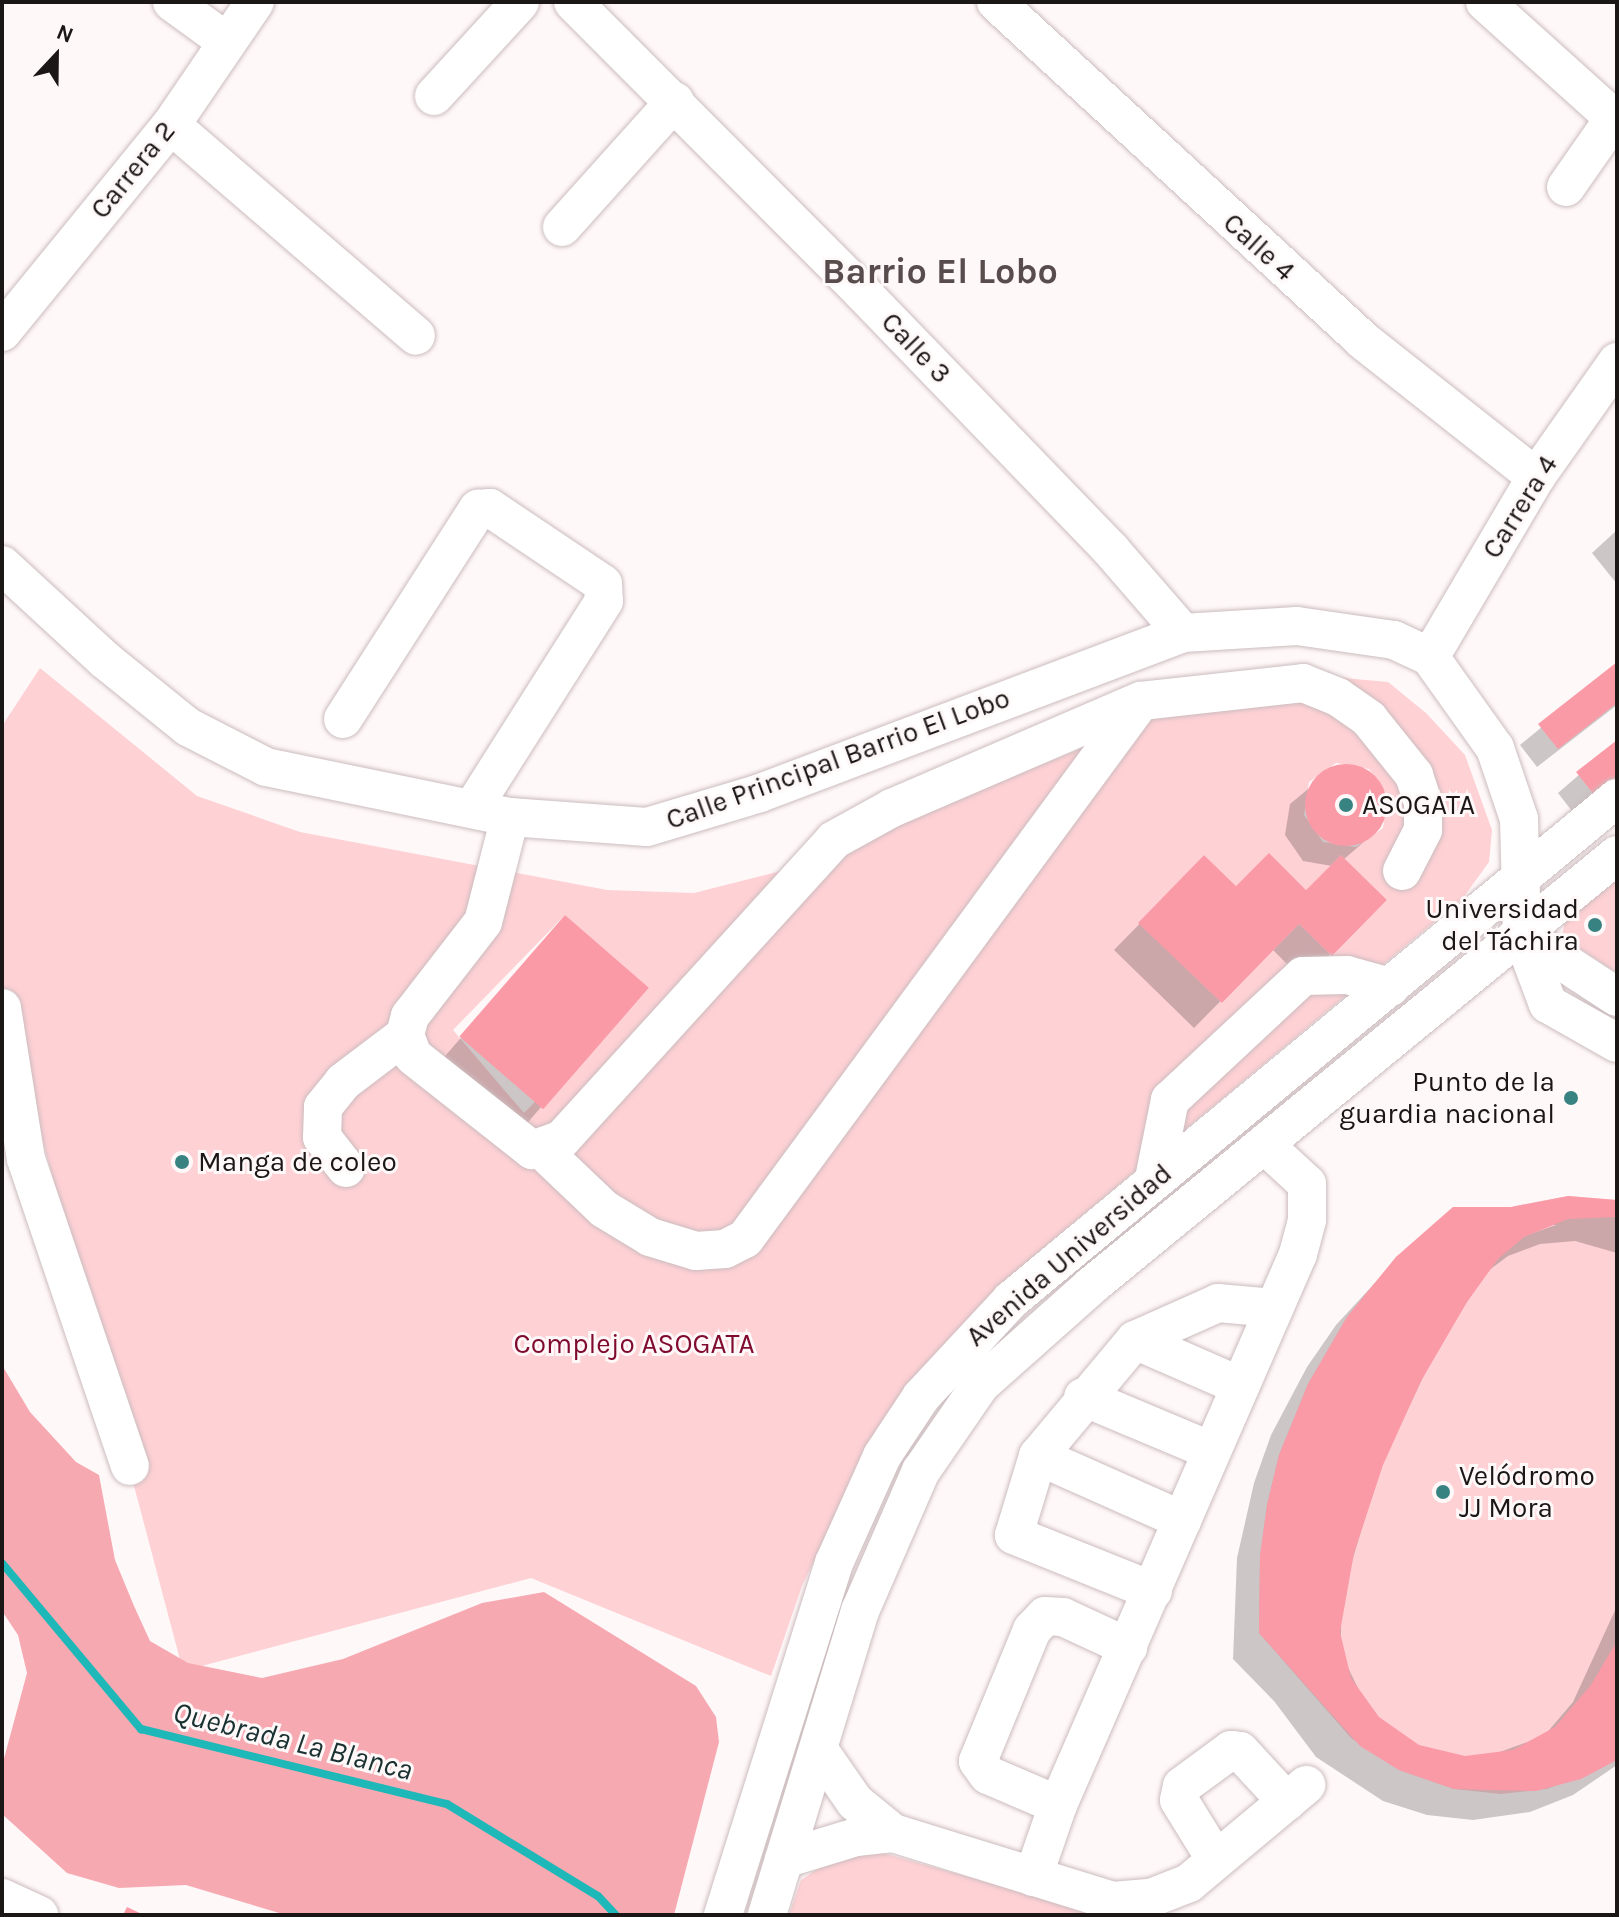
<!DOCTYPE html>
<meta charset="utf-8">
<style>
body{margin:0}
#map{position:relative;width:1619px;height:1917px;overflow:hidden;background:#fff8f9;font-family:Karla,sans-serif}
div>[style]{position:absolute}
.green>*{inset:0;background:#fed1d5}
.forest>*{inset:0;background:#f7a9b2}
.shadow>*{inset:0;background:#0003;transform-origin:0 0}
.stream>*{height:8px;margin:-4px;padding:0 4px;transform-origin:4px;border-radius:4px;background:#1eb8b9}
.building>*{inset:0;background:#fb9aa7;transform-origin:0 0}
.round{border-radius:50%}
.roads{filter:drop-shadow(0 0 2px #ccbcbe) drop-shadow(0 0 2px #ccbcbe)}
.minor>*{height:38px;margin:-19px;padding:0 19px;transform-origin:19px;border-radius:19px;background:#fff}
.dots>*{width:22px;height:22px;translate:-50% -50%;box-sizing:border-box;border:4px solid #fff8f9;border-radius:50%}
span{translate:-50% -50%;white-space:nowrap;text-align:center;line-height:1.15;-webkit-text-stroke:6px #fff8f9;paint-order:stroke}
.street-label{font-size:28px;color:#1c1717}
.poi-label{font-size:28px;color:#1c1717}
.left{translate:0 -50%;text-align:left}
.right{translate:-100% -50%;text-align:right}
.park-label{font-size:28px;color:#7f0a2e}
.water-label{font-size:30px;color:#193131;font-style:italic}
.district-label{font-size:36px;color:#594c4d;font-weight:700}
.frame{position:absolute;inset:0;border:4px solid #1c1717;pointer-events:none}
.north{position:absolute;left:16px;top:16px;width:80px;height:80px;-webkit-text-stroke:6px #fff8f9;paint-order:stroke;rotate:22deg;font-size:22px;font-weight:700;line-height:32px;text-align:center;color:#1c1717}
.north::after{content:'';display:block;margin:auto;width:28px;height:36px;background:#1c1717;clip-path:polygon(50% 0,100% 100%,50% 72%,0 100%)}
</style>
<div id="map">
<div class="green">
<div style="clip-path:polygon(evenodd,40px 668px,197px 796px,300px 832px,607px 890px,694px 893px,789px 869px,1206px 697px,1310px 675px,1388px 682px,1426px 713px,1465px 755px,1492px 830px,1489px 862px,1463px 898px,1037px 1253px,948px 1343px,862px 1462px,802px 1586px,771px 1676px,531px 1578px,183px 1671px,2px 987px,2px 726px,40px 668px,1336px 763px,1369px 769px,1388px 796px,1383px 828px,1356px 847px,1323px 842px,1304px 815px,1309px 782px,1336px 763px,40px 668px,1269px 854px,1306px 890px,1341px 855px,1387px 900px,1332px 956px,1299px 924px,1222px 1003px,1139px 923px,1204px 855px,1236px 886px,1269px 854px,40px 668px,565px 915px,647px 988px,524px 1113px,453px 1030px,565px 915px)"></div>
<div style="clip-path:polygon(1617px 874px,1617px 973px,1562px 937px,1566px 915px)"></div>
<div style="clip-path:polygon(1568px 1196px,1617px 1200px,1617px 1760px,1547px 1789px,1501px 1794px,1454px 1789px,1399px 1770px,1351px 1738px,1259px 1633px,1260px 1556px,1267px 1505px,1279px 1455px,1308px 1384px,1347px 1317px,1396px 1257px,1453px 1207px,1511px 1207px)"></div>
<div style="clip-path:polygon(860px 1853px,883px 1853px,1103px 1915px,789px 1915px,801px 1880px,834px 1858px)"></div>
</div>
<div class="forest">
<div style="clip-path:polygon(2px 1365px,30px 1412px,76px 1462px,99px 1475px,115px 1560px,134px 1606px,150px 1641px,188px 1663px,262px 1678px,343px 1659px,482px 1603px,544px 1592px,696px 1686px,716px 1717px,719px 1742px,674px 1915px,286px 1915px,186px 1885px,119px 1888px,67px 1873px,2px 1814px,2px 1766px,27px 1673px,18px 1635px,2px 1611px)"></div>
</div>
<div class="shadow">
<div style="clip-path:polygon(1617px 530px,1617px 584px,1592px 553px)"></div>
<div style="clip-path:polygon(1617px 665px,1617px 705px,1537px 767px,1520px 745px)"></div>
<div style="clip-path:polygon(1617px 742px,1617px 783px,1575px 815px,1558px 793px)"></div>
<div style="clip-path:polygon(1337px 765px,1368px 771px,1386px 796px,1381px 827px,1343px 860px,1384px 900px,1304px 981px,1272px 949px,1194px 1028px,1114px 950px,1204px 858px,1236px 889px,1306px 892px,1332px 866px,1303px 861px,1285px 835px,1290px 804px)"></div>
<div style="left:565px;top:918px;width:106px;height:195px;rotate:41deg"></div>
<div style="clip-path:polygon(evenodd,1617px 1205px,1617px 1253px,1575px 1241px,1540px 1244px,1508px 1256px,1488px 1271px,1441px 1340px,1381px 1465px,1341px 1598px,1341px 1653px,1368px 1709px,1418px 1747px,1451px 1756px,1486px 1757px,1544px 1736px,1573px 1702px,1617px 1606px,1617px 1765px,1573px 1795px,1530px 1812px,1473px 1820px,1427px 1815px,1383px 1801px,1316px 1757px,1274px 1701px,1233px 1659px,1237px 1558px,1254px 1483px,1271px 1435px,1307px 1367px,1336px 1325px,1397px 1259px,1617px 1205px,1546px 1224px,1556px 1225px,1527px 1235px,1546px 1224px)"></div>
</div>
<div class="stream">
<div style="left:2px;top:1563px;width:217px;rotate:50.1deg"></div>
<div style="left:141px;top:1729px;width:315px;rotate:13.8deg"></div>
<div style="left:447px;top:1804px;width:177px;rotate:31.4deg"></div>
<div style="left:598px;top:1896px;width:26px;rotate:47deg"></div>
</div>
<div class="building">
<div style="clip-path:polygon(1617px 662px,1617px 703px,1558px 749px,1538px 724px)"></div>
<div style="clip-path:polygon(1617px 740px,1617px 780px,1596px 797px,1576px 772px)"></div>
<div class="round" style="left:1305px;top:764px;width:82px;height:82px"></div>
<div style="clip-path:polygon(1269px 853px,1306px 890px,1341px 855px,1387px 900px,1332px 956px,1299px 924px,1222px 1003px,1138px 923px,1204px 855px,1236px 886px)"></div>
<div style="left:565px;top:915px;width:111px;height:161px;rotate:41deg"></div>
<div style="clip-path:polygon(1568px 1196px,1617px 1200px,1617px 1217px,1568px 1219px,1524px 1237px,1498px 1259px,1467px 1302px,1421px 1381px,1383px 1465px,1354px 1553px,1340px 1632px,1351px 1678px,1379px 1717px,1419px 1745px,1465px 1756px,1513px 1750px,1555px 1727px,1591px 1685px,1617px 1641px,1617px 1760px,1581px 1779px,1536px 1791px,1454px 1789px,1399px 1770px,1360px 1746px,1259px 1633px,1260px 1556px,1267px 1505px,1279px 1455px,1308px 1384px,1347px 1317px,1396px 1257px,1453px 1207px,1511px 1207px)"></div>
<div style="clip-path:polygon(127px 1907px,144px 1915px,123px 1915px)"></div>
</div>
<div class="roads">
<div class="minor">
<div style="left:172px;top:2px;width:68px;rotate:36deg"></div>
<div style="left:573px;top:2px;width:408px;rotate:45.1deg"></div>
<div style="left:861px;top:291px;width:360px;rotate:46deg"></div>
<div style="left:1111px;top:550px;width:110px;rotate:49.1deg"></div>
<div style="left:996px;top:2px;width:502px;rotate:42.66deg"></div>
<div style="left:1365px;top:342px;width:218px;rotate:38.3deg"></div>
<div style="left:1485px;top:2px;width:173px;rotate:42deg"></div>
<div style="left:434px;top:96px;width:127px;rotate:-47.5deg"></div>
<div style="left:171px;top:125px;width:323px;rotate:40.7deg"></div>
<div style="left:1566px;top:187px;width:89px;rotate:-55.1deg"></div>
<div style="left:562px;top:227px;width:169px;rotate:-48.1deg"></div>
<div style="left:2px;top:332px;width:267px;rotate:-50.8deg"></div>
<div style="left:171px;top:125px;width:149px;rotate:-55.7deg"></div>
<div style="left:2px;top:565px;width:140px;rotate:42.7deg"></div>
<div style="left:105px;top:660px;width:107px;rotate:38.9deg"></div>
<div style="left:188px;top:727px;width:88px;rotate:27.1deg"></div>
<div style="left:266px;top:767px;width:249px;rotate:11.6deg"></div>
<div style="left:510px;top:817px;width:137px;rotate:4.2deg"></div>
<div style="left:647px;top:827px;width:118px;rotate:-16.7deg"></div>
<div style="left:760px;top:793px;width:452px;rotate:-20.7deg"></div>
<div style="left:1183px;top:633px;width:114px;rotate:-3.5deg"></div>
<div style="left:1297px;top:626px;width:98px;rotate:8.2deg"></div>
<div style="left:1394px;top:640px;width:40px;rotate:25deg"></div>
<div style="left:1430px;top:657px;width:112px;rotate:54.5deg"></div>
<div style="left:1495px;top:748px;width:75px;rotate:71.3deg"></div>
<div style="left:1519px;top:819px;width:116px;rotate:88.5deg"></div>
<div style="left:1522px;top:935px;width:74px;rotate:69.4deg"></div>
<div style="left:1548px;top:1004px;width:79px;rotate:29.5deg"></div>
<div style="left:1430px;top:657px;width:209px;rotate:-59.5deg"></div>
<div style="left:1536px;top:477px;width:141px;rotate:-54.8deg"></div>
<div style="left:343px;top:719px;width:250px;rotate:-57.3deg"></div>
<div style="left:478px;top:509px;width:12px;rotate:-5deg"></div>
<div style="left:490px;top:508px;width:136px;rotate:33.9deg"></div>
<div style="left:603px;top:584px;width:17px;rotate:87deg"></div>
<div style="left:604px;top:601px;width:246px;rotate:122.4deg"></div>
<div style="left:510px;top:817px;width:108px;rotate:104.4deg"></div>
<div style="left:483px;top:922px;width:119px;rotate:127.8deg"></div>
<div style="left:410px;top:1016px;width:20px;rotate:105deg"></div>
<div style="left:405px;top:1035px;width:22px;rotate:69deg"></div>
<div style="left:413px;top:1056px;width:152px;rotate:38.3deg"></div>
<div style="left:532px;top:1150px;width:32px;rotate:-20deg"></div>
<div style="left:562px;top:1139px;width:404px;rotate:-47.7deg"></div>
<div style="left:834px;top:840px;width:66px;rotate:-28.9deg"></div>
<div style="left:892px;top:808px;width:271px;rotate:-23.3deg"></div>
<div style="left:1141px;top:701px;width:163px;rotate:-6.3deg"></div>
<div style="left:1303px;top:683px;width:38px;rotate:22deg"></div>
<div style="left:1338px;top:697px;width:38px;rotate:35deg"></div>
<div style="left:1369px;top:719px;width:72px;rotate:51.2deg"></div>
<div style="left:1414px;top:775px;width:28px;rotate:72deg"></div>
<div style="left:1423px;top:802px;width:28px;rotate:90deg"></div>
<div style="left:1423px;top:830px;width:46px;rotate:117.1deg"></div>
<div style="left:1522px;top:935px;width:113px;rotate:33.1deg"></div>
<div style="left:2px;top:1008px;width:153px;rotate:81deg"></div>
<div style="left:26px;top:1159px;width:324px;rotate:71.3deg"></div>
<div style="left:542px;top:1150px;width:86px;rotate:43.6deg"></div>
<div style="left:604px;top:1209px;width:54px;rotate:31.3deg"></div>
<div style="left:650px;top:1237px;width:48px;rotate:16.9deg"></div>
<div style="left:696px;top:1251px;width:29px;rotate:-4deg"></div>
<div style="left:725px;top:1249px;width:22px;rotate:-27deg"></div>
<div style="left:745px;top:1239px;width:668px;rotate:-53.64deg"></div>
<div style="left:346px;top:1168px;width:39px;rotate:-128deg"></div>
<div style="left:322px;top:1137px;width:30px;rotate:-88deg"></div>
<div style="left:323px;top:1107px;width:32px;rotate:-51deg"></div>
<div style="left:343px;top:1082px;width:78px;rotate:-37.2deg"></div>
<div style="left:1154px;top:1179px;width:81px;rotate:-78.6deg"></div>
<div style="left:1170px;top:1100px;width:182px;rotate:-43deg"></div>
<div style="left:1303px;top:976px;width:44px;rotate:-1.3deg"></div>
<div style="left:1347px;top:975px;width:45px;rotate:15.6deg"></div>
<div style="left:1135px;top:1340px;width:112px;rotate:23.6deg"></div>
<div style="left:1083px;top:1397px;width:137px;rotate:22.8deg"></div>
<div style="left:1038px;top:1456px;width:158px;rotate:24deg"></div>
<div style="left:1153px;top:1591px;width:150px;rotate:-158.1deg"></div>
<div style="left:1014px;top:1535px;width:83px;rotate:-73.1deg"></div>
<div style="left:1038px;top:1456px;width:151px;rotate:-50.1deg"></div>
<div style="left:1135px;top:1340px;width:91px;rotate:-24deg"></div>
<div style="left:1218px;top:1303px;width:56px;rotate:5.1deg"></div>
<div style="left:819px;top:1750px;width:63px;rotate:55.3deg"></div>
<div style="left:855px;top:1802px;width:49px;rotate:39.2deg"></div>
<div style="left:893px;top:1833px;width:230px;rotate:17.2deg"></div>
<div style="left:1113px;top:1901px;width:38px;rotate:-5deg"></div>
<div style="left:1151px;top:1898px;width:41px;rotate:-21.5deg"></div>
<div style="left:1189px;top:1883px;width:153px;rotate:-39.9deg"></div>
<div style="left:1058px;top:1805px;width:76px;rotate:-156.8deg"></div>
<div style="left:988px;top:1775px;width:17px;rotate:-126deg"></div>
<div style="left:978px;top:1761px;width:142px;rotate:-67.6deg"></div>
<div style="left:1032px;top:1630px;width:19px;rotate:-47deg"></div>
<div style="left:1045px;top:1616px;width:18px;rotate:3deg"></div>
<div style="left:1063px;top:1617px;width:72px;rotate:24.8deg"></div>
<div style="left:784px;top:1859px;width:75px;rotate:-17deg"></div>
<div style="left:856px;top:1837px;width:37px;rotate:-6deg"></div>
<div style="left:1216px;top:1860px;width:70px;rotate:-121.7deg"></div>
<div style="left:1179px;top:1800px;width:14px;rotate:-78deg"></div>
<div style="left:1182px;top:1786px;width:61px;rotate:-36.3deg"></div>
<div style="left:1231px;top:1750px;width:9px;rotate:6deg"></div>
<div style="left:1240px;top:1751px;width:69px;rotate:47.3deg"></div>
<div style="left:1033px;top:1877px;width:76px;rotate:-70.9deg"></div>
<div style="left:1058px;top:1805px;width:601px;rotate:-66.46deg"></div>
<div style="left:1298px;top:1254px;width:35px;rotate:-75deg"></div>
<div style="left:1307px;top:1220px;width:36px;rotate:-90deg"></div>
<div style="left:1307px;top:1184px;width:56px;rotate:-137.2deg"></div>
<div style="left:2px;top:1898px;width:41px;rotate:24.7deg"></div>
<div style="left:723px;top:1915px;width:369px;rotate:-72.5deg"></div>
<div style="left:834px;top:1563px;width:117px;rotate:-65.8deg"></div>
<div style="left:882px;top:1456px;width:71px;rotate:-56.5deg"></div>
<div style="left:921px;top:1397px;width:132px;rotate:-47.1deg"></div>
<div style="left:1011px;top:1300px;width:787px;rotate:-39.64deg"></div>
<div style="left:767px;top:1915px;width:318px;rotate:-73deg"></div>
<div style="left:860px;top:1611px;width:153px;rotate:-66.5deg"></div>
<div style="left:921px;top:1471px;width:104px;rotate:-55.5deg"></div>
<div style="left:980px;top:1385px;width:149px;rotate:-41.7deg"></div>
<div style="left:1091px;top:1286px;width:680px;rotate:-39.33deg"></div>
</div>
</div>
<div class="dots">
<div style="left:1346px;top:805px;background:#398282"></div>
<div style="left:1595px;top:925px;background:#398282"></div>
<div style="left:1571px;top:1098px;background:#398282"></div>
<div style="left:182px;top:1162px;background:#398282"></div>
<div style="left:1443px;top:1492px;background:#398282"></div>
</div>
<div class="street-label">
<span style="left:133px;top:170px;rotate:-51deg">Carrera 2</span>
<span style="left:1259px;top:247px;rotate:42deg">Calle 4</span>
<span style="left:916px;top:348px;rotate:46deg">Calle 3</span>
<span style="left:1520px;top:507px;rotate:-58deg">Carrera 4</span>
<span style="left:838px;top:759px;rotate:-20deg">Calle Principal Barrio El Lobo</span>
<span style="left:1069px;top:1255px;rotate:-41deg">Avenida Universidad</span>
</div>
<div class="poi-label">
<span class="left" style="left:1362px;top:805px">ASOGATA</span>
<span class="right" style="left:1579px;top:925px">Universidad<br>del Táchira</span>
<span class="right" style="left:1555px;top:1098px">Punto de la<br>guardia nacional</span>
<span class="left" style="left:198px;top:1162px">Manga de coleo</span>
<span class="left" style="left:1459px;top:1492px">Velódromo<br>JJ Mora</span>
</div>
<div class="park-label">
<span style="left:634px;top:1344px">Complejo ASOGATA</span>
</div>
<div class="water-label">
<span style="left:293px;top:1741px;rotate:14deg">Quebrada La Blanca</span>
</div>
<div class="district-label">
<span style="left:940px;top:272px">Barrio El Lobo</span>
</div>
<div class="frame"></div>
<div class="north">N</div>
</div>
